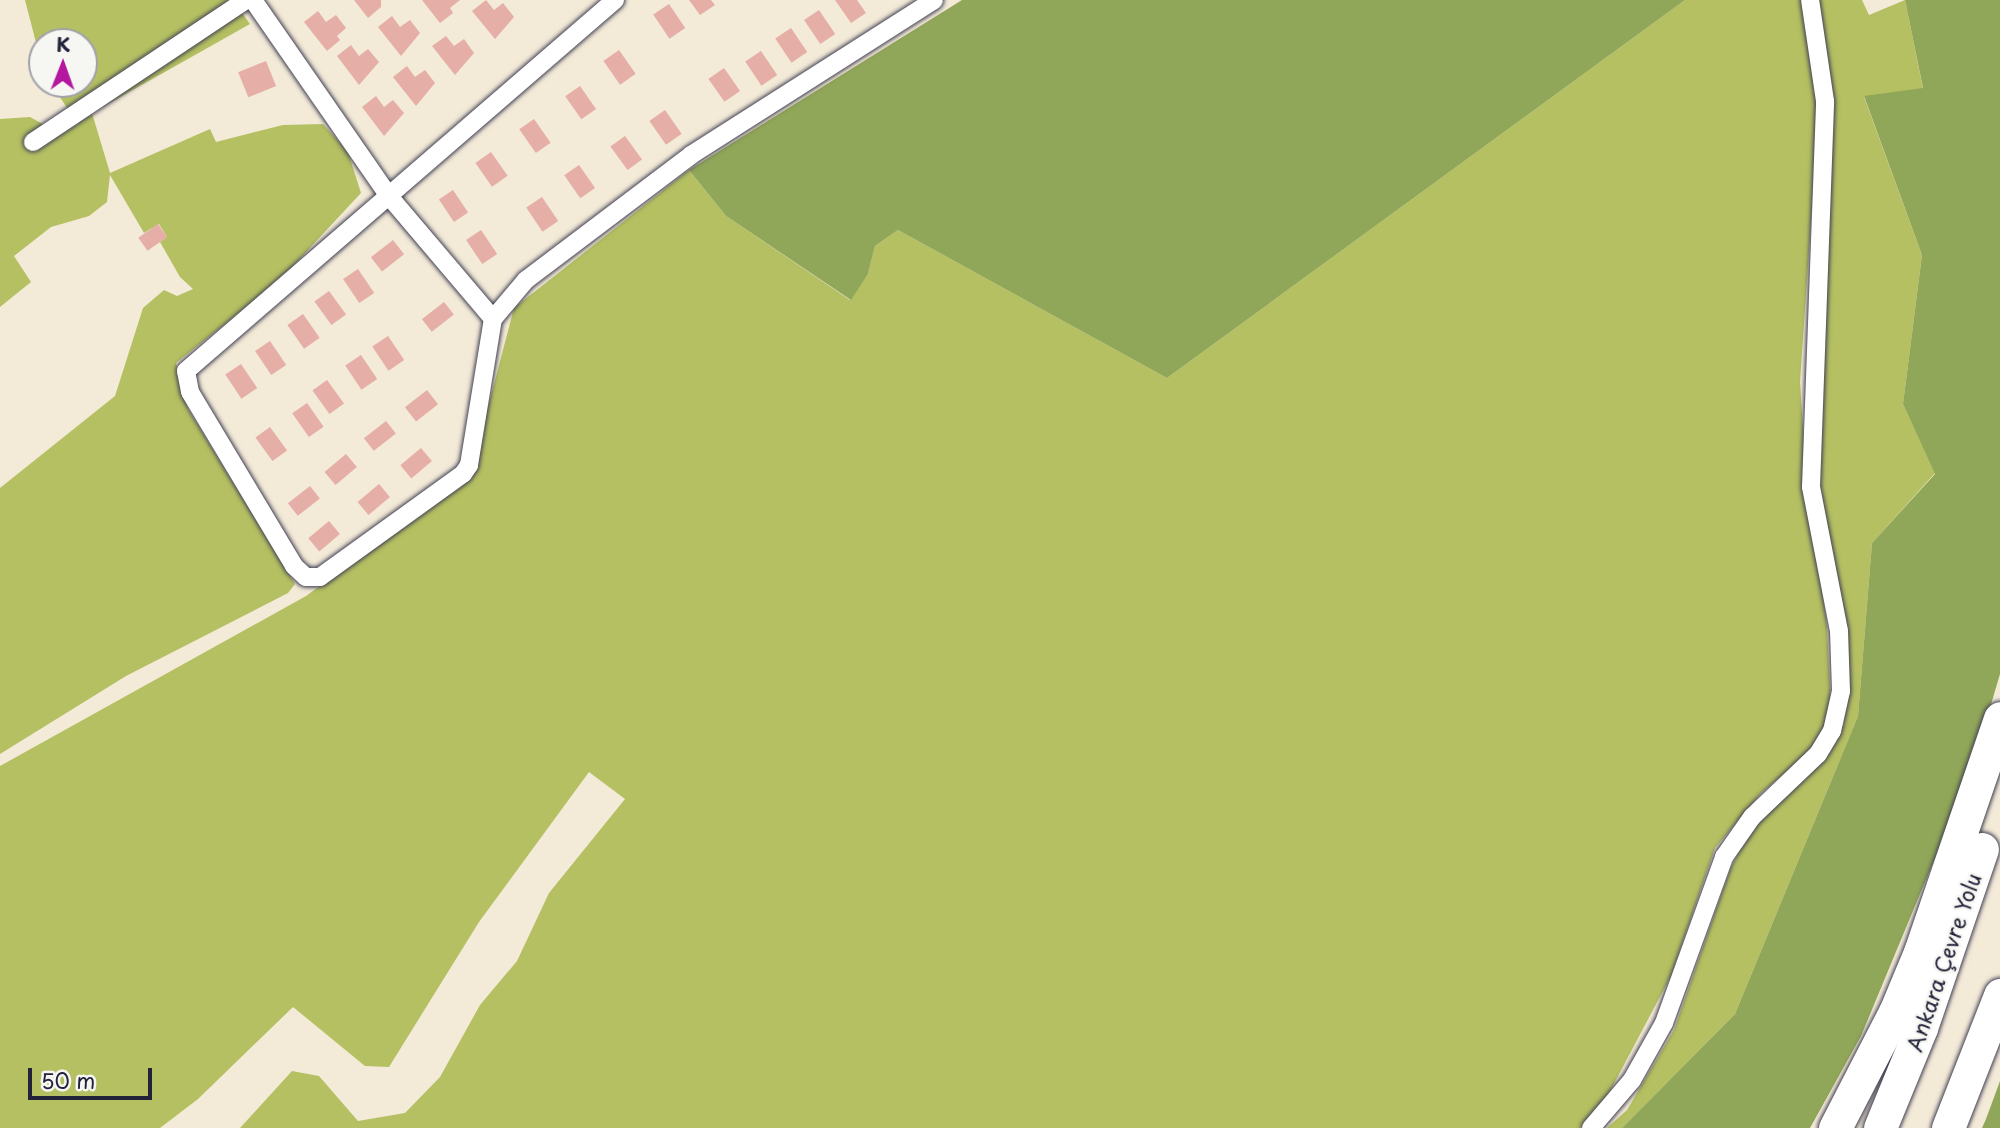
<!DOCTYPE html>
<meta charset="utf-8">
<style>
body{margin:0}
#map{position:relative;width:2000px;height:1128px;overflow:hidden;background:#f3ead8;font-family:"Playpen Sans",sans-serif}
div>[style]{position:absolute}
.green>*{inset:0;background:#b5c062}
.forest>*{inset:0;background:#90a658}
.building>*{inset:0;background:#e5aea6;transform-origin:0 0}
.roads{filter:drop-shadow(0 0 2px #414053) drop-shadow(0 0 2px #414053)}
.minor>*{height:18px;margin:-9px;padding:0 9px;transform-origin:9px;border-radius:9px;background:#fff}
.motorway>*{height:33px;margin:-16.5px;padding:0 16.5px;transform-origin:16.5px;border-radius:16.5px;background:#fff}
span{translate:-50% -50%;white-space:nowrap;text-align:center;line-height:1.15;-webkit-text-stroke:5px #f6f6f2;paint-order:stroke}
.street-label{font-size:21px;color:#22223b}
.north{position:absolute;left:28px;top:28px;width:70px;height:70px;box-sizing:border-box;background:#f6f6f2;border:2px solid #a1a1a9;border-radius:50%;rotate:1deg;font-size:19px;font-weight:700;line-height:28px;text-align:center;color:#22223b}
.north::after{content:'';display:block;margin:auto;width:24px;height:32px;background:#b5179e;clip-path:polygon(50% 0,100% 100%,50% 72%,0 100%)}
.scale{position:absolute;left:28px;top:1068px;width:124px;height:32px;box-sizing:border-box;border:4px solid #22223b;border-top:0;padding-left:9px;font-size:21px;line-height:24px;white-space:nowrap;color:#22223b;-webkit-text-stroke:5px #f6f6f2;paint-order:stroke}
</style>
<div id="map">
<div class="green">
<div style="clip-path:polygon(25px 0,233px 0,250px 24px,92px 113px,110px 173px,210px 129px,216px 142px,283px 125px,323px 124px,348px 152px,361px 193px,281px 279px,176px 363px,188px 409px,295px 584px,288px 593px,126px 676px,0 754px,0 488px,115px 396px,143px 308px,164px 290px,177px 296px,193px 289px,180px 277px,160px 242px,167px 237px,159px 224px,144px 233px,110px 175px,107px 202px,89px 216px,51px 227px,14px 256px,31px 282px,0 307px,0 119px,30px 117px,59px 133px,78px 124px,51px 84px,84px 84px,84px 42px,42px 42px,42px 66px)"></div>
<div style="clip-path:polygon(1685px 0,1801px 0,1820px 90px,1800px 382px,1805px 459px,1827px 626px,1831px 712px,1813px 750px,1761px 793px,1715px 848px,1671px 976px,1600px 1110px,1580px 1128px,240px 1128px,292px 1071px,319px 1076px,358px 1121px,405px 1113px,440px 1077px,480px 1005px,517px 961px,549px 893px,625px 799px,589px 772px,479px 922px,389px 1067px,365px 1066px,293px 1007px,198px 1099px,160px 1128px,0 1128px,0 766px,306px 596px,470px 476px,514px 308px,689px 170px,726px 216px,850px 300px,868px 274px,875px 246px,898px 230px,1167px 378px)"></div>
<div style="clip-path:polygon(1817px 0,1862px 0,1869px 15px,1905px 0,1923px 89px,1864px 97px,1922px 255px,1903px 404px,1935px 473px,1872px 543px,1858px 716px,1735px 1014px,1622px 1128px,1607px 1128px,1627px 1110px,1674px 1030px,1730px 870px,1755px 820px,1819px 764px,1844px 724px,1847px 641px,1819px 477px,1832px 102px)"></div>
</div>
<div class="forest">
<div style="clip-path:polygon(962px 0,1685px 0,1167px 378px,898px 230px,875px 246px,868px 274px,851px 300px,726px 216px,689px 170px)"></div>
<div style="clip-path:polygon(1905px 0,2000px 0,2000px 674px,1972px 769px,1910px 918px,1861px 1036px,1810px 1128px,1622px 1128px,1735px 1014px,1858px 716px,1872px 543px,1935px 474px,1903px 404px,1922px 255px,1864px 96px,1923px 88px)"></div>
<div style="clip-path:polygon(2000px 1081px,2000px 1128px,1982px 1128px,1986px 1119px)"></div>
</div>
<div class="building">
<div style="clip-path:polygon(354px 0,381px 0,381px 7px,368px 18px)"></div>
<div style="clip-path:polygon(422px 0,460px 0,450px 8px,453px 13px,440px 23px)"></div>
<div style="clip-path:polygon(486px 0,494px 10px,503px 3px,514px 17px,495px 39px,472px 11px)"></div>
<div style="clip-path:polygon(689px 0,711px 0,715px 5px,700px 15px)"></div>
<div style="clip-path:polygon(835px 0,857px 0,866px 13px,851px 23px)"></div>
<div style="left:669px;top:4px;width:29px;height:19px;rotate:56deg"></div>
<div style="left:819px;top:10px;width:29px;height:18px;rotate:56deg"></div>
<div style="clip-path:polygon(318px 11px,326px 22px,336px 15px,346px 28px,337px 36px,340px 40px,327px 51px,304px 22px)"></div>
<div style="clip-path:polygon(392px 16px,400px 27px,410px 20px,420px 33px,401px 56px,378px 27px)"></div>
<div style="left:791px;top:28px;width:29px;height:19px;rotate:56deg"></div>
<div style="clip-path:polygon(446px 36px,454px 46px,464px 39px,474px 53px,455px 75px,432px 46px)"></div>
<div style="clip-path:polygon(351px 45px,359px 56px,368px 49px,379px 62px,359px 85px,337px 56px)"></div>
<div style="left:619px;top:50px;width:29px;height:19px;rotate:55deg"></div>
<div style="left:761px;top:51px;width:29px;height:19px;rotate:56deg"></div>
<div style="left:266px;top:61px;width:27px;height:30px;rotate:68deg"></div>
<div style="clip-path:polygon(407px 66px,415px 77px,425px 70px,435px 83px,416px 106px,393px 77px)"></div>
<div style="left:724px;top:68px;width:28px;height:19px;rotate:55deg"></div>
<div style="left:580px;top:86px;width:28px;height:18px;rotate:55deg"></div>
<div style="clip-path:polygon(376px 96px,384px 107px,393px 100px,404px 113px,384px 136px,362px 107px)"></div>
<div style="left:665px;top:110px;width:29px;height:19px;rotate:55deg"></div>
<div style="left:534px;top:119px;width:29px;height:18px;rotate:55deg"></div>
<div style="left:625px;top:136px;width:29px;height:18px;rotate:54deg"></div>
<div style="left:491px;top:152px;width:29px;height:19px;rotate:55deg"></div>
<div style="left:579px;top:165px;width:28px;height:18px;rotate:55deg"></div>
<div style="left:453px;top:190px;width:27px;height:17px;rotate:56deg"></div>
<div style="left:542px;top:197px;width:29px;height:19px;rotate:56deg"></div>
<div style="left:158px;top:224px;width:16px;height:24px;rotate:55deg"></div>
<div style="left:481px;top:230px;width:29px;height:18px;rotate:56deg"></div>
<div style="left:393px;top:240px;width:18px;height:28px;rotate:52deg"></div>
<div style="left:358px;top:269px;width:29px;height:18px;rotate:56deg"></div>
<div style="left:329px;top:291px;width:29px;height:18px;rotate:54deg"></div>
<div style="left:444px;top:302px;width:16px;height:28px;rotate:52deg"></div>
<div style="left:303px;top:314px;width:29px;height:19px;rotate:55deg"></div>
<div style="left:388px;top:336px;width:29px;height:19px;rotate:56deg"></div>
<div style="left:270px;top:341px;width:29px;height:18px;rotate:56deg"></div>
<div style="left:361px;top:355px;width:29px;height:19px;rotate:56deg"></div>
<div style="left:241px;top:364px;width:29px;height:19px;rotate:56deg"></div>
<div style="left:327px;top:380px;width:29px;height:18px;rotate:54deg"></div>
<div style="left:427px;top:390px;width:18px;height:28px;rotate:52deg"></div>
<div style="left:307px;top:403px;width:29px;height:18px;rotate:55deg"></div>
<div style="left:386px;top:421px;width:16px;height:28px;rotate:52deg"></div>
<div style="left:270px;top:427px;width:29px;height:18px;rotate:54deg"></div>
<div style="left:421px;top:448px;width:17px;height:27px;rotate:50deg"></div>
<div style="left:346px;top:454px;width:17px;height:28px;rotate:50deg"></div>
<div style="left:379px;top:484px;width:17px;height:28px;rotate:50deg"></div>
<div style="left:310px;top:486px;width:16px;height:28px;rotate:52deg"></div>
<div style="left:329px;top:521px;width:17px;height:27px;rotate:50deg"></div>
</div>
<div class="roads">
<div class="minor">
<div style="left:253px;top:0;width:237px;rotate:55.3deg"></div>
<div style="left:388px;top:195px;width:162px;rotate:49.7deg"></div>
<div style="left:615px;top:0;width:567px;rotate:139.15deg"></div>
<div style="left:186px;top:371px;width:21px;rotate:79deg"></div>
<div style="left:190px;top:392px;width:203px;rotate:59.1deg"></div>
<div style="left:294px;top:566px;width:16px;rotate:43deg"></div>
<div style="left:306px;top:577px;width:14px"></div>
<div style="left:320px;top:577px;width:176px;rotate:-35.8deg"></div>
<div style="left:463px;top:474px;width:11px;rotate:-56deg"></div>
<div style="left:469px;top:465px;width:148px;rotate:-80.7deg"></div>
<div style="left:493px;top:319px;width:51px;rotate:-49.8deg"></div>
<div style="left:526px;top:280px;width:207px;rotate:-37.1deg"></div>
<div style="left:691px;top:155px;width:288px;rotate:-32.5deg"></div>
<div style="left:33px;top:142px;width:256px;rotate:-33.7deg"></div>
<div style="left:1591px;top:1128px;width:63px;rotate:-49.5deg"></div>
<div style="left:1632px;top:1080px;width:65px;rotate:-60.7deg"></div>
<div style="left:1664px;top:1023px;width:177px;rotate:-70.1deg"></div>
<div style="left:1724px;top:857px;width:49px;rotate:-55deg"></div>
<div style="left:1752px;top:817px;width:91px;rotate:-43.7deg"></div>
<div style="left:1818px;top:754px;width:27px;rotate:-59deg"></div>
<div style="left:1832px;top:731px;width:41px;rotate:-77.3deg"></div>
<div style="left:1841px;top:691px;width:60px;rotate:-91.9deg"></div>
<div style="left:1839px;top:631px;width:147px;rotate:-101deg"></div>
<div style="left:1811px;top:487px;width:386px;rotate:-87.9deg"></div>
<div style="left:1825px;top:101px;width:102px;rotate:-98.4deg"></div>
</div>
<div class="motorway">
<div style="left:1835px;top:1128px;width:131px;rotate:-62.7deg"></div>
<div style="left:1895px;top:1012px;width:65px;rotate:-67.4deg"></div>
<div style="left:1920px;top:952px;width:247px;rotate:-71.1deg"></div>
<div style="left:1880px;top:1128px;width:108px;rotate:-67.7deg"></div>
<div style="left:1921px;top:1028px;width:189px;rotate:-71.2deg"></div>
<div style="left:1948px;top:1128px;width:143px;rotate:-68.6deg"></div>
</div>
</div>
<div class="street-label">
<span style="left:1943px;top:962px;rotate:-71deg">Ankara Çevre Yolu</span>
</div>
<div class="north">K</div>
<div class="scale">50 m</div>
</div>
